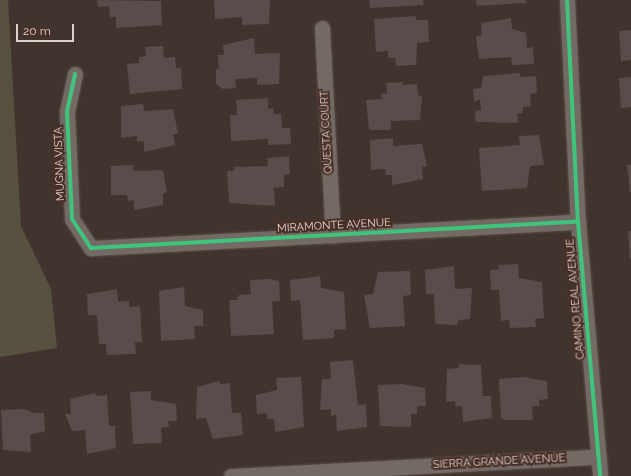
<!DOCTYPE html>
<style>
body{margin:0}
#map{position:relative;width:631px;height:476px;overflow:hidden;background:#41342f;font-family:Raleway,sans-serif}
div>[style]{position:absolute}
.green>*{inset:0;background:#56523f}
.building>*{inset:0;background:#594c4b}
.roads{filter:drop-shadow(0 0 1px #5b504b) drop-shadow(0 0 1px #5b504b)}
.street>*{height:15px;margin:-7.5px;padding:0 7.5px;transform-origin:7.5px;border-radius:7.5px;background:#746a65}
.cycleway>*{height:4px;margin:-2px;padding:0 2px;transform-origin:2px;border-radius:2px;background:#40c37c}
span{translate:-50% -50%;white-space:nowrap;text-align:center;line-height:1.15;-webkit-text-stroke:4px #493027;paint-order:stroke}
.street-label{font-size:11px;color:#e0d0ca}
.scale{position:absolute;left:16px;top:24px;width:58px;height:18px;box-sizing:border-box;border:2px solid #e0d0ca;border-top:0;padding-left:5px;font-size:12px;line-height:14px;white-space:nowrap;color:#e0d0ca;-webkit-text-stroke:3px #493027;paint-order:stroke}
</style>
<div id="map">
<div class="green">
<div style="clip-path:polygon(0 0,8px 0,21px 226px,51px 289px,57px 348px,0 357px)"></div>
</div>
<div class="building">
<div style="clip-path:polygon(97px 0,161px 1px,162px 25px,116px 28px,116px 17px,110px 17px,109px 6px,98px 7px)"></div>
<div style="clip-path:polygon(214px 0,270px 0,269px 24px,242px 25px,242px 17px,215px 19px)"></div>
<div style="clip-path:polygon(369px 0,423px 0,424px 5px,370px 8px)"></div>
<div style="clip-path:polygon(476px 0,526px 0,526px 3px,477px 6px)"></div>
<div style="clip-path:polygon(416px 16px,416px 20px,428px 20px,429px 42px,417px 43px,416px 65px,396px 66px,395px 58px,388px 58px,388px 51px,376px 52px,374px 19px)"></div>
<div style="clip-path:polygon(511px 18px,512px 29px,526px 33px,527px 48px,533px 47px,534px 64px,512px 65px,511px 57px,479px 59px,476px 37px,482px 35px,481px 23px)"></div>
<div style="clip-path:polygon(631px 30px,631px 60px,621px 61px,619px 31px)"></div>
<div style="clip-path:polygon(254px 38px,255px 54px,280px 53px,279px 84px,257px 85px,257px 78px,235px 79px,236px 88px,223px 89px,216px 84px,216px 69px,219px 69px,218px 55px,224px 55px,223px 45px)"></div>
<div style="clip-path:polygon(163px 46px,164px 58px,175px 57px,176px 68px,181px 68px,182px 89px,130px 94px,127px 64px,139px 63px,139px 57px,146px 56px,145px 47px)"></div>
<div style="clip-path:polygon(520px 73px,520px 77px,536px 76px,537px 93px,530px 94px,531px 106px,523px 107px,523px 113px,517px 114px,518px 123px,476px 122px,475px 111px,481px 110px,480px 100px,474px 101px,473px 89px,481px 88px,483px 76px)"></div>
<div style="clip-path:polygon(631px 77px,631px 107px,621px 108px,619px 78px)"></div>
<div style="clip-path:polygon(403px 82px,403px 85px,417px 84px,418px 95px,422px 96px,420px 120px,391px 121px,391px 130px,369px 130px,366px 100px,382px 99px,381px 94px,387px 94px,386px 83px)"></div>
<div style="clip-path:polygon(268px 98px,268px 109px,273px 108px,274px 114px,281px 114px,282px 128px,290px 128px,291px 144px,268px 145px,268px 139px,231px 141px,230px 115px,237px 115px,236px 100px)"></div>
<div style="clip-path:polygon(143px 104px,144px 111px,173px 109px,178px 133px,173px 135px,175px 145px,144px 152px,144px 141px,137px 142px,137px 136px,121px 138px,121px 106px)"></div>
<div style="clip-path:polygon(539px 135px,544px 165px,530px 166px,527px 188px,482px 191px,479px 148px,520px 145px,519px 136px)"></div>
<div style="clip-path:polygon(393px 138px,393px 146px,422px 144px,427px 166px,422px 167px,423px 179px,392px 185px,392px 175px,386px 175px,385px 169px,371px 170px,370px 140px)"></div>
<div style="clip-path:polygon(289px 156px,290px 174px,284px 175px,284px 187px,274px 188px,275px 206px,229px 203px,227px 171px,234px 171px,234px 167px,268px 166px,267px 158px)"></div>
<div style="clip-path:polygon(133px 165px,134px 171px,163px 170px,167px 192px,163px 194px,163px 205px,134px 210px,134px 200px,128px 201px,127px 195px,111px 195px,111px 166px)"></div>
<div style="clip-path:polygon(627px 165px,631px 165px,631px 192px,630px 192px)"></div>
<div style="clip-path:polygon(628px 231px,631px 231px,631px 259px,630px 259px)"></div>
<div style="clip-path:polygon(518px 264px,519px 278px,542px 282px,544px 318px,535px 319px,536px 327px,510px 328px,509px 320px,501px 321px,499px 290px,491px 290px,490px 270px,499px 269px,498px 265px)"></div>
<div style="clip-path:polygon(454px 266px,455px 289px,472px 288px,470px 319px,459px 320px,457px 325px,435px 324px,434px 294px,426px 294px,425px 270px)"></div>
<div style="clip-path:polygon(410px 271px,411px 295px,403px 296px,405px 326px,370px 328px,364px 295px,373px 294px,378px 272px)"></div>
<div style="clip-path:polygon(320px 276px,321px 288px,344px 292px,346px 329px,334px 330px,334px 338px,303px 340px,300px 300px,291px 301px,290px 280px)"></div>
<div style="clip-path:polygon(270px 279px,279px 281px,280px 301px,272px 302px,274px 334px,231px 336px,229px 300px,237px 300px,239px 295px,251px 294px,250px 280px)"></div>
<div style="clip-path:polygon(184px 287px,185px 306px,203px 310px,203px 326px,194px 326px,195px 339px,161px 341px,159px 291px)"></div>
<div style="clip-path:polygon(117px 289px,118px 302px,129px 301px,129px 307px,140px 306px,142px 342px,135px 342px,136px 354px,107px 355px,106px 344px,99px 344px,97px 315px,88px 315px,87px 294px)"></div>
<div style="clip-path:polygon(353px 360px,358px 405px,366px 404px,367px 427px,337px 431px,336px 415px,331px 416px,331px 409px,320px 410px,322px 379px,331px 379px,330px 362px)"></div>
<div style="clip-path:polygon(459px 364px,481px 365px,483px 396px,491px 396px,492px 418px,463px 422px,462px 406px,456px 407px,455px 401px,446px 402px,447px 369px,459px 368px)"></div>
<div style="clip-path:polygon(301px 377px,304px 427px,275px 432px,274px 419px,267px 419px,267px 413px,257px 414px,256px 395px,277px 390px,276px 378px)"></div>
<div style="clip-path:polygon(523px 377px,547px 381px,548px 399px,539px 400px,539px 406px,532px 406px,533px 420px,505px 420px,501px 418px,499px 379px)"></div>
<div style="clip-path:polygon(219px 381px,220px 384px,230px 383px,232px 413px,241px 413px,243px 435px,213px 439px,206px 418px,196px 419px,197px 387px)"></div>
<div style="clip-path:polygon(378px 385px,402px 384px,425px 388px,426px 406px,417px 406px,417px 414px,411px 414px,411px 427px,380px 426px)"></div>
<div style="clip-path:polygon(151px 391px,151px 400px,176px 404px,177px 421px,168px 421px,169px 427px,161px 428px,162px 443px,133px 444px,130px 392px)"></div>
<div style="clip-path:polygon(95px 393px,96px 396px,107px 395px,109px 426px,115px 426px,116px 448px,87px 454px,85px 430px,72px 431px,65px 414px,71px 414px,70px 399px)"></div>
<div style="clip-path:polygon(25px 409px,33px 413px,44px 413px,45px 431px,30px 435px,31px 452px,3px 450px,1px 410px)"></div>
</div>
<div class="roads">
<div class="street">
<div style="left:567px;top:0;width:222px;rotate:87.2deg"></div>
<div style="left:578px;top:222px;width:255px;rotate:85deg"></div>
<div style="left:322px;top:28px;width:208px;rotate:87deg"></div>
<div style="left:75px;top:74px;width:39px;rotate:102deg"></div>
<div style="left:67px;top:112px;width:107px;rotate:87.3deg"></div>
<div style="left:72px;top:219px;width:35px;rotate:57deg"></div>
<div style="left:91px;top:248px;width:488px;rotate:-3.1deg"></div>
<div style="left:231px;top:476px;width:368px;rotate:-3deg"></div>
</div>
</div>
<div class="cycleway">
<div style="left:567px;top:0;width:222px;rotate:87.2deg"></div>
<div style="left:578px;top:222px;width:255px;rotate:85deg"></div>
<div style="left:75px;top:74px;width:39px;rotate:102deg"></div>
<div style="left:67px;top:112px;width:107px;rotate:87.3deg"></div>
<div style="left:72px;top:219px;width:35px;rotate:57deg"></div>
<div style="left:91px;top:248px;width:488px;rotate:-3.1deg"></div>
</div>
<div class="street-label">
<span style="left:327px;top:132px;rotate:-93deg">QUESTA COURT</span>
<span style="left:60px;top:164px;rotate:-92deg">MUGNA VISTA</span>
<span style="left:334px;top:226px;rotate:-3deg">MIRAMONTE AVENUE</span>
<span style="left:576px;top:299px;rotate:-95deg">CAMINO REAL AVENUE</span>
<span style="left:499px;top:462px;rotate:-3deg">SIERRA GRANDE AVENUE</span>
</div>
<div class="scale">20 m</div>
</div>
